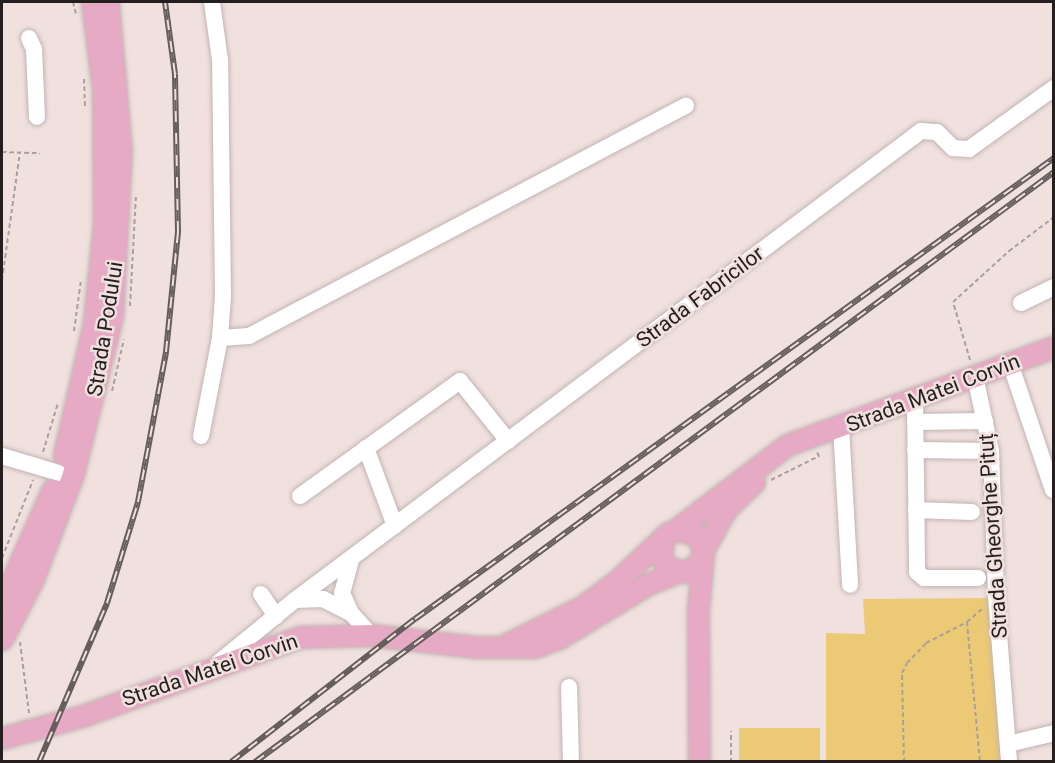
<!DOCTYPE html>
<meta charset="utf-8">
<style>
body{margin:0}
#map{position:relative;width:1055px;height:763px;overflow:hidden;background:#f0e1df;font-family:Roboto,sans-serif}
div>[style]{position:absolute}
.green>*{inset:0;background:#ecc974;transform-origin:0 0}
.path>*{height:2px;margin-top:-1px;transform-origin:0;background:repeating-linear-gradient(90deg,#ab9f9e 0 4.5px,transparent 0 7.5px)}
.roads{filter:drop-shadow(0 0 2px #c3b4b3) drop-shadow(0 0 2px #c3b4b3)}
.minor>*{height:16px;margin:-8px;padding:0 8px;transform-origin:8px;border-radius:8px;background:#fff}
.major>*{height:21px;margin:-10.5px;padding:0 10.5px;transform-origin:10.5px;border-radius:10.5px;background:#e6aac4}
.rail>*{height:6px;margin-top:-3px;transform-origin:0;background:repeating-linear-gradient(90deg,#f0e1df 0 11px,#665e5d 0 22px);box-sizing:border-box;border-block:2px solid #665e5d}
span{translate:-50% -50%;white-space:nowrap;text-align:center;line-height:1.15;-webkit-text-stroke:5px #f0e1df;paint-order:stroke}
.street-label{font-size:21px;color:#241f1e}
.frame{position:absolute;inset:0;border:3px solid #241f1e;pointer-events:none}
</style>
<div id="map">
<div class="green">
<div style="clip-path:polygon(992px 598px,1002px 761px,826px 762px,826px 633px,865px 634px,863px 599px)"></div>
<div style="left:739px;top:728px;width:81px;height:33px"></div>
</div>
<div class="path">
<div style="left:73px;top:2px;width:12px;rotate:76deg"></div>
<div style="left:84px;top:79px;width:27px;rotate:88deg"></div>
<div style="left:2px;top:152px;width:38px;rotate:2deg"></div>
<div style="left:2px;top:280px;width:129px;rotate:-82deg"></div>
<div style="left:130px;top:306px;width:111px;rotate:-86.9deg"></div>
<div style="left:74px;top:331px;width:51px;rotate:-82.2deg"></div>
<div style="left:970px;top:360px;width:60px;rotate:-106.3deg"></div>
<div style="left:953px;top:302px;width:76px;rotate:-42.3deg"></div>
<div style="left:1009px;top:251px;width:56px;rotate:-37.1deg"></div>
<div style="left:112px;top:391px;width:53px;rotate:-77deg"></div>
<div style="left:43px;top:452px;width:51px;rotate:-73deg"></div>
<div style="left:771px;top:480px;width:54px;rotate:-26.6deg"></div>
<div style="left:819px;top:456px;width:4px;rotate:-117deg"></div>
<div style="left:2px;top:558px;width:84px;rotate:-68.3deg"></div>
<div style="left:967px;top:622px;width:141px;rotate:84.7deg"></div>
<div style="left:20px;top:642px;width:72px;rotate:82.8deg"></div>
<div style="left:731px;top:762px;width:31px;rotate:-90deg"></div>
<div style="left:904px;top:762px;width:89px;rotate:-91.3deg"></div>
<div style="left:902px;top:673px;width:11px;rotate:-63deg"></div>
<div style="left:907px;top:663px;width:28px;rotate:-46deg"></div>
<div style="left:926px;top:643px;width:46px;rotate:-27.1deg"></div>
<div style="left:967px;top:622px;width:21px;rotate:-41deg"></div>
</div>
<div class="roads">
<div class="minor">
<div style="left:29px;top:38px;width:12px;rotate:66deg"></div>
<div style="left:34px;top:49px;width:68px;rotate:87.5deg"></div>
<div style="left:1021px;top:303px;width:37px;rotate:-26deg"></div>
<div style="left:220px;top:338px;width:29px;rotate:-4deg"></div>
<div style="left:249px;top:336px;width:494px;rotate:-27.8deg"></div>
<div style="left:1010px;top:363px;width:134px;rotate:71.3deg"></div>
<div style="left:975px;top:376px;width:77px;rotate:78deg"></div>
<div style="left:991px;top:451px;width:145px;rotate:88deg"></div>
<div style="left:996px;top:596px;width:167px;rotate:85.5deg"></div>
<div style="left:915px;top:399px;width:173px;rotate:89.3deg"></div>
<div style="left:917px;top:572px;width:9px;rotate:41deg"></div>
<div style="left:924px;top:578px;width:54px"></div>
<div style="left:915px;top:422px;width:70px;rotate:-0.8deg"></div>
<div style="left:841px;top:427px;width:158px;rotate:86.7deg"></div>
<div style="left:201px;top:436px;width:100px;rotate:-79deg"></div>
<div style="left:220px;top:338px;width:42px;rotate:-85.9deg"></div>
<div style="left:223px;top:296px;width:236px;rotate:-90.7deg"></div>
<div style="left:220px;top:60px;width:59px;rotate:-97.9deg"></div>
<div style="left:366px;top:448px;width:83px;rotate:69.6deg"></div>
<div style="left:915px;top:450px;width:76px;rotate:0.8deg"></div>
<div style="left:2px;top:456px;width:59px;rotate:16.6deg"></div>
<div style="left:300px;top:496px;width:197px;rotate:-35.7deg"></div>
<div style="left:460px;top:381px;width:77px;rotate:51.3deg"></div>
<div style="left:916px;top:510px;width:56px;rotate:2deg"></div>
<div style="left:351px;top:560px;width:34px;rotate:105deg"></div>
<div style="left:342px;top:593px;width:22px;rotate:66deg"></div>
<div style="left:351px;top:613px;width:30px;rotate:48deg"></div>
<div style="left:261px;top:594px;width:27px;rotate:56deg"></div>
<div style="left:295px;top:600px;width:28px;rotate:-2deg"></div>
<div style="left:323px;top:599px;width:31px;rotate:27deg"></div>
<div style="left:218px;top:663px;width:99px;rotate:-39.3deg"></div>
<div style="left:295px;top:600px;width:772px;rotate:-36.84deg"></div>
<div style="left:913px;top:137px;width:10px;rotate:-37deg"></div>
<div style="left:921px;top:131px;width:16px;rotate:4deg"></div>
<div style="left:937px;top:132px;width:23px;rotate:45deg"></div>
<div style="left:953px;top:148px;width:16px;rotate:4deg"></div>
<div style="left:969px;top:149px;width:105px;rotate:-35.7deg"></div>
<div style="left:569px;top:687px;width:75px;rotate:88.5deg"></div>
<div style="left:1008px;top:744px;width:47px;rotate:-13.4deg"></div>
</div>
<div class="major">
<div style="left:64px;top:455px;width:135px;rotate:-77.2deg"></div>
<div style="left:94px;top:323px;width:101px;rotate:-84.3deg"></div>
<div style="left:104px;top:222px;width:133px;rotate:-90.4deg"></div>
<div style="left:103px;top:89px;width:88px;rotate:-97.2deg"></div>
<div style="left:675px;top:530px;width:141px;rotate:-37.2deg"></div>
<div style="left:787px;top:445px;width:284px;rotate:-20.2deg"></div>
<div style="left:703px;top:550px;width:47px;rotate:-60.7deg"></div>
<div style="left:726px;top:509px;width:39px;rotate:-44deg"></div>
<div style="left:2px;top:603px;width:124px;rotate:-66.1deg"></div>
<div style="left:2px;top:639px;width:68px;rotate:-62.7deg"></div>
<div style="left:33px;top:579px;width:112px;rotate:-69.1deg"></div>
<div style="left:73px;top:474px;width:163px;rotate:-76.1deg"></div>
<div style="left:112px;top:316px;width:165px;rotate:-86.9deg"></div>
<div style="left:121px;top:151px;width:150px;rotate:-95deg"></div>
<div style="left:507px;top:644px;width:84px;rotate:-26.3deg"></div>
<div style="left:582px;top:607px;width:44px;rotate:-36.6deg"></div>
<div style="left:617px;top:581px;width:70px;rotate:-43.3deg"></div>
<div style="left:668px;top:533px;width:8px;rotate:-23deg"></div>
<div style="left:675px;top:530px;width:21px;rotate:11deg"></div>
<div style="left:696px;top:534px;width:17px;rotate:66deg"></div>
<div style="left:703px;top:550px;width:11px;rotate:100deg"></div>
<div style="left:701px;top:561px;width:19px;rotate:145deg"></div>
<div style="left:685px;top:572px;width:16px;rotate:-166deg"></div>
<div style="left:669px;top:568px;width:13px;rotate:-129deg"></div>
<div style="left:661px;top:558px;width:19px;rotate:-84deg"></div>
<div style="left:2px;top:738px;width:86px;rotate:-15.5deg"></div>
<div style="left:85px;top:715px;width:228px;rotate:-20deg"></div>
<div style="left:299px;top:637px;width:72px;rotate:-1.6deg"></div>
<div style="left:371px;top:635px;width:106px;rotate:6.5deg"></div>
<div style="left:476px;top:647px;width:59px"></div>
<div style="left:535px;top:647px;width:26px;rotate:-21deg"></div>
<div style="left:559px;top:638px;width:104px;rotate:-31.2deg"></div>
<div style="left:648px;top:584px;width:31px;rotate:-22deg"></div>
<div style="left:699px;top:762px;width:152px;rotate:-90.4deg"></div>
<div style="left:698px;top:610px;width:56px;rotate:-84.9deg"></div>
</div>
</div>
<div class="rail">
<div style="left:39px;top:762px;width:173px;rotate:-66.8deg"></div>
<div style="left:107px;top:603px;width:106px;rotate:-72.9deg"></div>
<div style="left:138px;top:502px;width:153px;rotate:-79.4deg"></div>
<div style="left:166px;top:352px;width:121px;rotate:-84.3deg"></div>
<div style="left:178px;top:232px;width:158px;rotate:-91.1deg"></div>
<div style="left:175px;top:74px;width:73px;rotate:-97.9deg"></div>
<div style="left:231px;top:762px;width:233px;rotate:-37.9deg"></div>
<div style="left:415px;top:619px;width:788px;rotate:-35.81deg"></div>
<div style="left:255px;top:762px;width:993px;rotate:-36.44deg"></div>
</div>
<div class="street-label">
<span style="left:700px;top:297px;rotate:-37deg">Strada Fabricilor</span>
<span style="left:105px;top:329px;rotate:-81deg">Strada Podului</span>
<span style="left:933px;top:393px;rotate:-21deg">Strada Matei Corvin</span>
<span style="left:993px;top:536px;rotate:-94deg">Strada Gheorghe Pituț</span>
<span style="left:210px;top:670px;rotate:-19deg">Strada Matei Corvin</span>
</div>
<div class="frame"></div>
</div>
